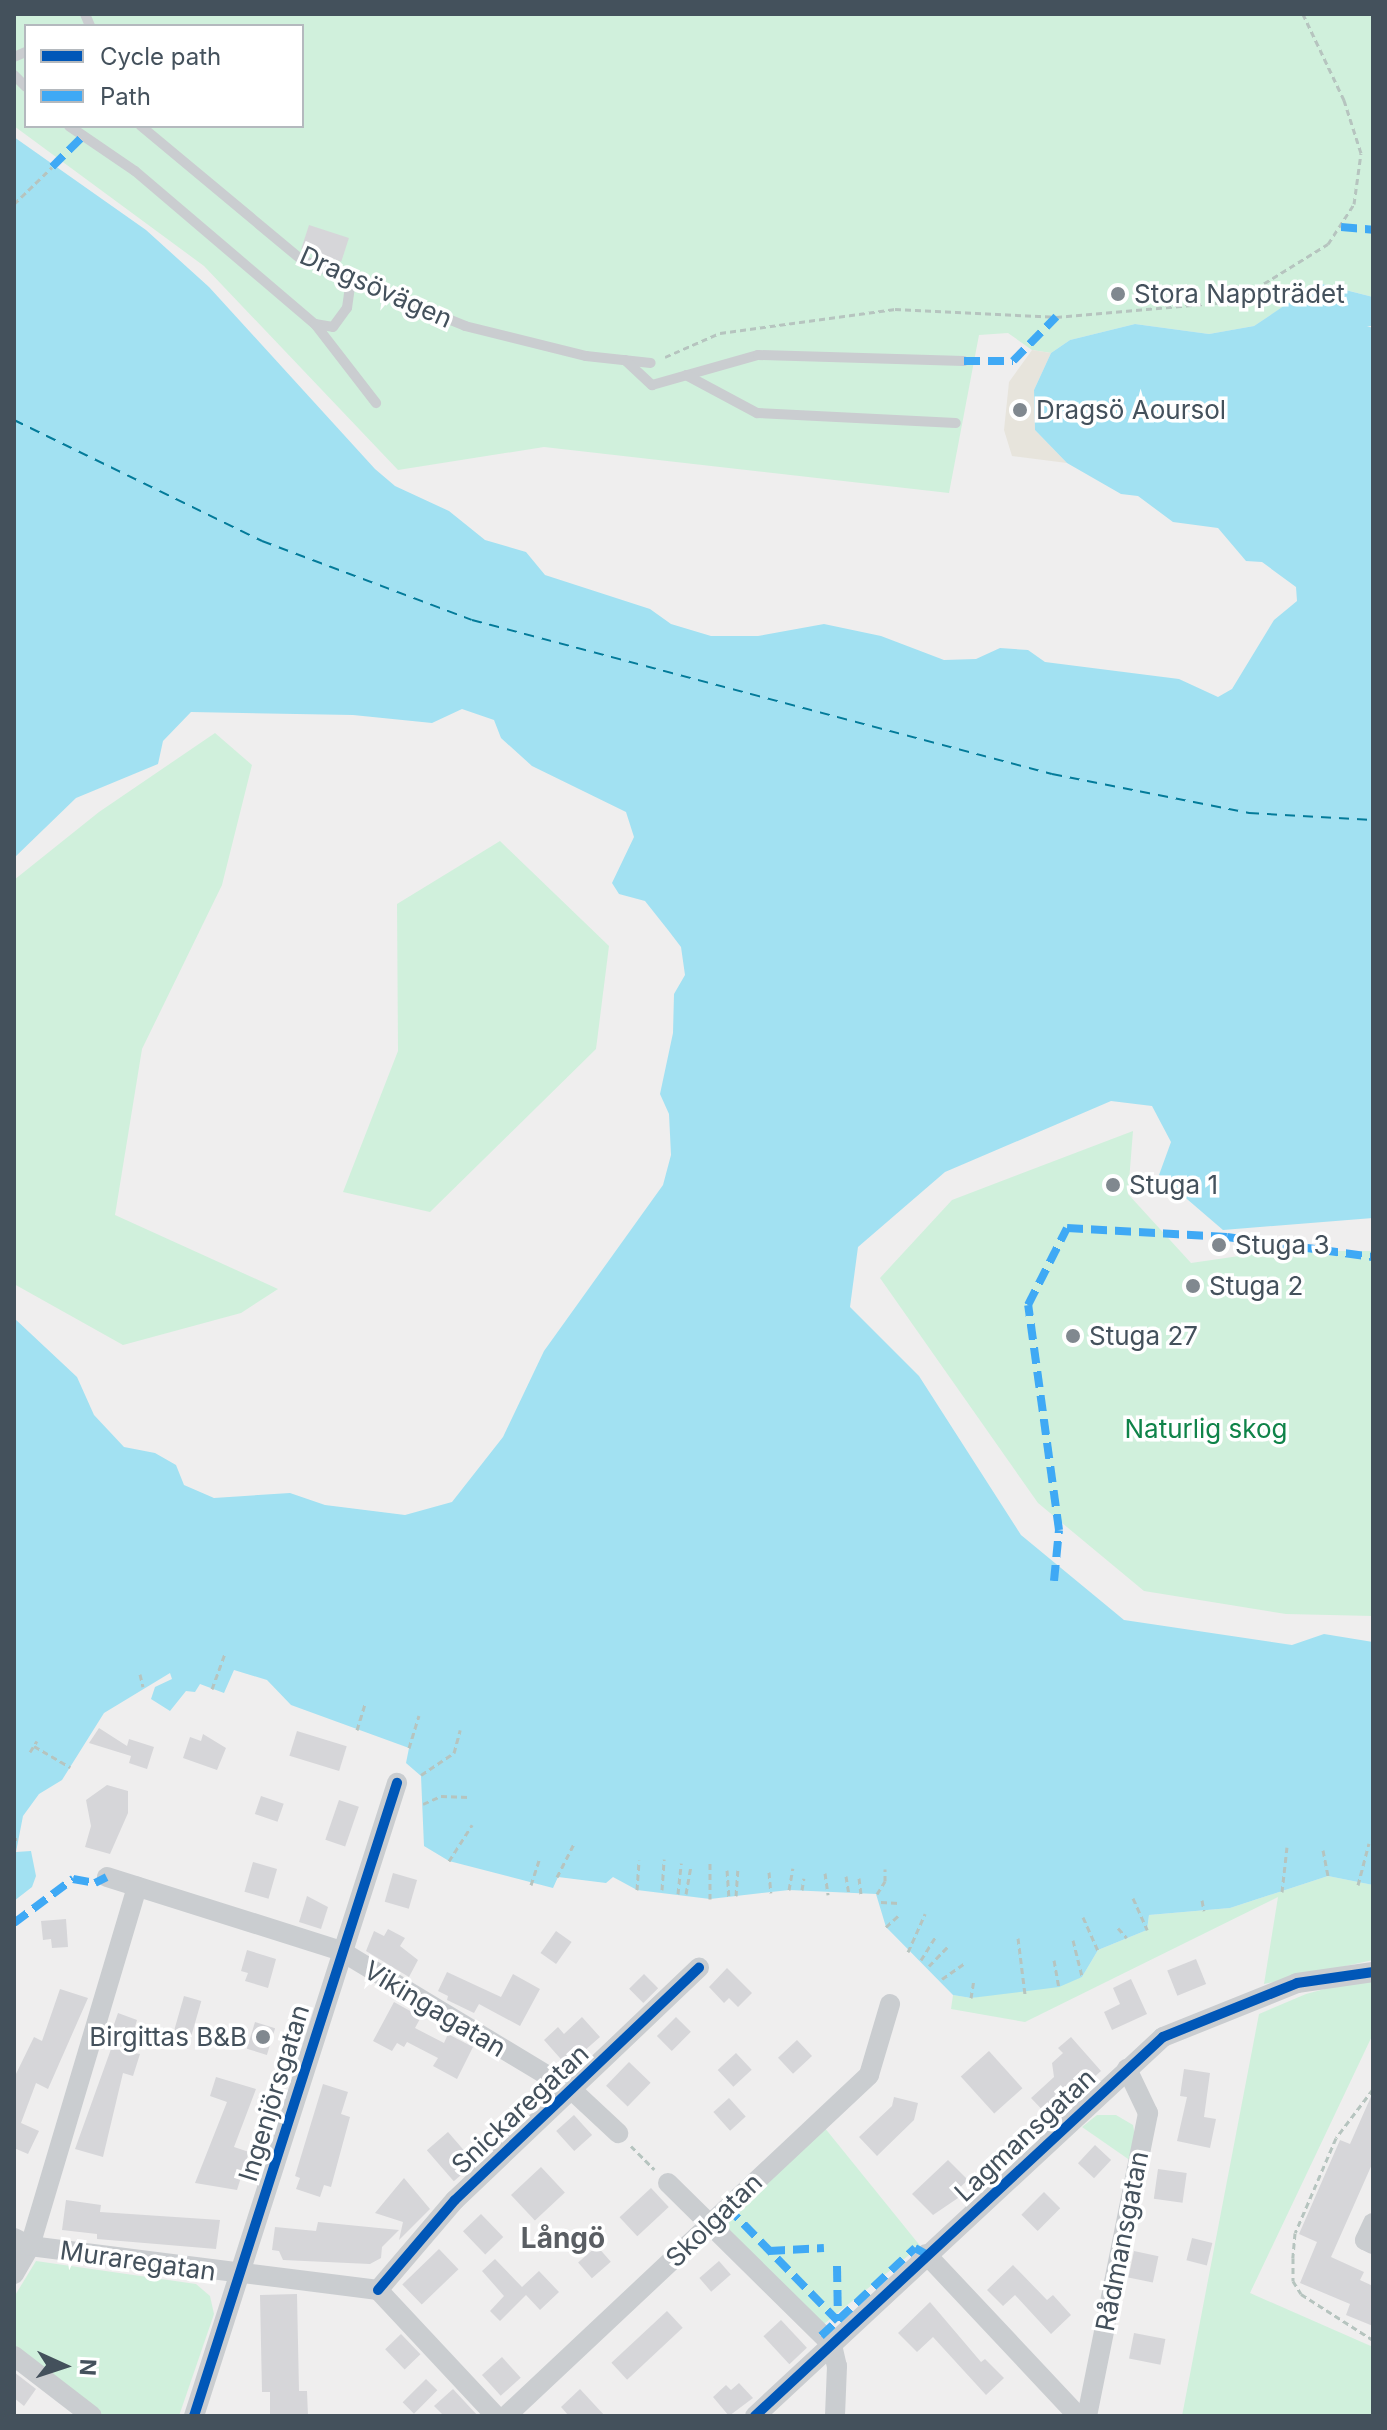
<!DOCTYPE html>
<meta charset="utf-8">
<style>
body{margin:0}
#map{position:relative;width:1387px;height:2430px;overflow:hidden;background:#efeeee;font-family:Inter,sans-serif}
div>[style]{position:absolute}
.green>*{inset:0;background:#d0f0dc;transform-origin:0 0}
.sand>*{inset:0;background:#e7e4dc}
.water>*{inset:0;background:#a2e1f2}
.ferry>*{height:2px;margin-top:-1px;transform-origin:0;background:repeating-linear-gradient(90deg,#037b9a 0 10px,transparent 0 18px)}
.building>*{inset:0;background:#d6d6d9;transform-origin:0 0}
.path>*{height:3px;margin-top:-1.5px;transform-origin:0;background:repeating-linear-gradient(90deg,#b6c4bf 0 6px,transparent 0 10px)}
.lane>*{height:10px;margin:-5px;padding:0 5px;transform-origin:5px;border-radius:5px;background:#cacdd0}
.street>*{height:20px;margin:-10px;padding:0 10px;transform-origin:10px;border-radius:10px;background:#cacdd0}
.quiet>*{height:8px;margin-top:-4px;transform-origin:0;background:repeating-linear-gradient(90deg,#3fa9f5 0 16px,transparent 0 24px)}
.cycleway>*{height:10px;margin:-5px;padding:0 5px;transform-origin:5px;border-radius:5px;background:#0057b8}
.dots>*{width:22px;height:22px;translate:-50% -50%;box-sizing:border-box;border:4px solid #fff;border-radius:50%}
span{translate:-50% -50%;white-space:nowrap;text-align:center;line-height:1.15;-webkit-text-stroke:7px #fff;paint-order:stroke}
.street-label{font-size:26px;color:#44515c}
.poi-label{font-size:26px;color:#44515c}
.left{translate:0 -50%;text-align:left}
.right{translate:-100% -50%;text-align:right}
.park-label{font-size:26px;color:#0f8349}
.neighbourhood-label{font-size:28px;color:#5a5e63;font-weight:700}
.frame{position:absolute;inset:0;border:16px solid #44515c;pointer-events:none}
.legend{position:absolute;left:24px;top:24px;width:280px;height:104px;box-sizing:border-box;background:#fff;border:2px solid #b4b9be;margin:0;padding:10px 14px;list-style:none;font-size:24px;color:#44515c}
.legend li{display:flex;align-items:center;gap:16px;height:40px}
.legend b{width:40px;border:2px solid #b4b9be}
.north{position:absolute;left:24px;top:2326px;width:80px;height:80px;-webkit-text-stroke:6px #fff;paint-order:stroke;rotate:93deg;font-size:22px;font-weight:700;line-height:32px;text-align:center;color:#44515c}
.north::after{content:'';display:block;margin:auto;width:28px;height:36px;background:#44515c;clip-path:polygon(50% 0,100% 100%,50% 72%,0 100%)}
</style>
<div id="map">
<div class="green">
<div style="clip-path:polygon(evenodd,14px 14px,1373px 14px,1373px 297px,1319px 283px,1254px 326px,1209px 334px,1135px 324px,1070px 340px,1051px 353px,1032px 350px,1008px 333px,979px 335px,949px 493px,544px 447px,398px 470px,204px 266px,14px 126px,14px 14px,26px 26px,302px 26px,302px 126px,26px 126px,26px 26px)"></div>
<div style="clip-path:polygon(215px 733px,252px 765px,222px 885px,142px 1049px,115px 1215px,278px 1289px,241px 1313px,123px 1345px,14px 1284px,14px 880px,99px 812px)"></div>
<div style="clip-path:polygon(500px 841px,609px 946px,596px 1049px,430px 1212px,343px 1192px,398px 1051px,397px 904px)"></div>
<div style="clip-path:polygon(1133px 1131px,1128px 1194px,1191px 1263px,1274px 1251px,1373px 1251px,1373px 1616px,1286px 1614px,1144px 1591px,1038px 1503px,880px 1278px,952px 1200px)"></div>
<div style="clip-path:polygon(1328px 1876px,1373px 1885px,1373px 1960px,1264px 1984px,1278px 1897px,1025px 2022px,951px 2009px,953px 1995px,971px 1998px,1082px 1977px,1098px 1950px,1147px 1930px,1149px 1915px,1230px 1908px)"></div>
<div style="clip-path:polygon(1362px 1979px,1373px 1980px,1373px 2034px,1250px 2293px,1373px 2347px,1373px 2416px,1182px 2416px,1259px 2014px,1306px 1994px)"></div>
<div style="clip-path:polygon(1097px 2115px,1116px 2115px,1133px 2125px,1136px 2141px,1131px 2161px,1082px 2127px)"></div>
<div style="left:824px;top:2127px;width:153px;height:141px;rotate:51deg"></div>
<div style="clip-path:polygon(36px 2261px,196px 2284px,210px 2296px,214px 2314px,179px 2416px,102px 2416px,14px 2348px,14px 2297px)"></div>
</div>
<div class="sand">
<div style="clip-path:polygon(1032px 350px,1051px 353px,1034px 390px,1035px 430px,1067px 463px,1012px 456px,1004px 430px,1009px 382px)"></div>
</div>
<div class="water">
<div style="clip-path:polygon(14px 137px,146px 230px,209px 287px,375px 469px,395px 486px,449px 511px,485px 540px,526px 552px,545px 575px,650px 609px,671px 624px,711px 636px,758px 636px,824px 624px,881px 636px,944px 660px,976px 659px,1000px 648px,1028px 650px,1045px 662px,1179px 679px,1218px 697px,1232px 689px,1274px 620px,1297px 601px,1296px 587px,1262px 562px,1246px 561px,1218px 528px,1173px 522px,1138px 496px,1121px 494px,1067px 463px,1035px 430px,1034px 390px,1051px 353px,1070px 340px,1135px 324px,1209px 334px,1254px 326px,1318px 283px,1373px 297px,1373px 326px,1367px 326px,1373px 328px,1373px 1218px,1223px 1230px,1159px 1175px,1171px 1142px,1152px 1106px,1111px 1101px,945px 1172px,858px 1247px,850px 1307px,919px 1376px,1021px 1535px,1124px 1620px,1292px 1645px,1324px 1634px,1373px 1642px,1373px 1885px,1328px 1876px,1230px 1908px,1149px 1915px,1147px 1930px,1098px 1950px,1082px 1977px,1059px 1987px,971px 1998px,953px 1995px,886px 1927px,876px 1894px,789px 1890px,710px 1899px,637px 1890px,613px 1877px,606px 1883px,558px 1877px,553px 1888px,449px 1861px,424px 1846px,421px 1776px,406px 1763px,409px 1748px,291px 1705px,267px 1680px,234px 1670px,224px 1693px,200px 1684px,195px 1692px,186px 1691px,170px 1711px,151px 1699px,155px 1687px,172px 1679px,170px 1673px,104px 1713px,62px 1780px,39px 1794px,23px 1816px,16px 1852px,31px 1851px,36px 1876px,32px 1887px,14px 1901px,14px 1318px,77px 1377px,94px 1415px,124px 1447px,155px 1453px,176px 1465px,184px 1485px,214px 1498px,290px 1493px,325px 1505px,405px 1515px,452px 1502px,503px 1437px,544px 1351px,663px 1185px,671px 1155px,669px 1114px,660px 1094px,673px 1033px,674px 994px,685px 975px,681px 947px,668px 930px,645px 901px,619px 894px,612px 883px,634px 837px,626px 812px,532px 766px,501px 738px,494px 720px,462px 709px,432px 723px,353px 715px,191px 712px,163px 741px,158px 764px,76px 798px,14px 858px)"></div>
</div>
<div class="ferry">
<div style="left:14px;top:420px;width:276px;rotate:26deg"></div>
<div style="left:262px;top:541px;width:224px;rotate:20.6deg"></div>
<div style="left:472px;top:620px;width:600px;rotate:14.87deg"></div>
<div style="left:1052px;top:774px;width:201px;rotate:11.2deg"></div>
<div style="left:1249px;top:813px;width:124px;rotate:3.2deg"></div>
</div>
<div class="building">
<div style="left:309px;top:225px;width:42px;height:25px;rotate:18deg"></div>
<div style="clip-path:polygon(99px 1728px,127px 1746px,129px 1739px,154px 1747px,147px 1769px,129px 1763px,131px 1756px,89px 1743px)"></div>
<div style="left:297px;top:1731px;width:52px;height:26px;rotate:17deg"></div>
<div style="clip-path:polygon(203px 1734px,226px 1748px,217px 1770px,183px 1758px,190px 1737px,201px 1741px)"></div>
<div style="clip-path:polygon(107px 1785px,128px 1791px,128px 1813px,110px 1854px,85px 1847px,91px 1826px,86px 1800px)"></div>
<div style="left:261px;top:1796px;width:24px;height:19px;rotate:19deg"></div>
<div style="left:339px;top:1800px;width:21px;height:42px;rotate:19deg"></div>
<div style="left:253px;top:1862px;width:25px;height:31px;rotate:16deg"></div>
<div style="left:393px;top:1873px;width:25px;height:30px;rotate:16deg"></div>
<div style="clip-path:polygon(307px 1896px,328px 1907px,321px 1929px,299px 1922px)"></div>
<div style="clip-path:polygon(66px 1919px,68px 1947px,52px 1948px,51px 1939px,43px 1940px,41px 1921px)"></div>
<div style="clip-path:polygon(388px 1929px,405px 1938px,400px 1946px,418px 1960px,409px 1977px,366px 1951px,374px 1931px,384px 1936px)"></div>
<div style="left:556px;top:1931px;width:19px;height:27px;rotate:35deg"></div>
<div style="clip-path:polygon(247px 1950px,276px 1959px,268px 1988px,245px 1981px,248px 1973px,241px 1971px)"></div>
<div style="left:1196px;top:1959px;width:27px;height:31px;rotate:68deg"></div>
<div style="clip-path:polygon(727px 1968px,752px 1993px,738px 2007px,729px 1998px,724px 2003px,709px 1987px)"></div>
<div style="clip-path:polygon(447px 1972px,501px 1997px,513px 1974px,540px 1989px,520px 2026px,479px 2004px,474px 2013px,447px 2000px,448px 1996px,438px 1991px)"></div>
<div style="left:644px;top:1974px;width:20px;height:21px;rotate:45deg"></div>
<div style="clip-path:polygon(1131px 1979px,1147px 2014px,1112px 2030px,1104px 2012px,1120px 2004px,1113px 1988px)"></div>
<div style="clip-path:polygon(60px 1989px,88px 1998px,48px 2089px,36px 2083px,21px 2123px,39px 2131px,28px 2154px,14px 2148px,14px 2078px,34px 2037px,42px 2041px)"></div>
<div style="left:184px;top:1996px;width:18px;height:35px;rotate:16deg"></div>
<div style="clip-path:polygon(394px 2002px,421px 2017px,415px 2028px,444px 2043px,448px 2034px,473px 2047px,457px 2079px,433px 2066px,438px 2058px,407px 2042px,404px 2047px,397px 2043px,392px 2051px,373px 2041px)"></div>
<div style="clip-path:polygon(118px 2013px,137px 2020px,135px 2027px,142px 2030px,135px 2053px,140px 2054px,133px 2076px,123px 2073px,103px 2157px,75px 2149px,115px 2038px,110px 2036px)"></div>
<div style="clip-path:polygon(582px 2017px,600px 2037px,567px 2066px,544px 2040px,558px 2027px,564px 2034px)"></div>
<div style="left:676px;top:2017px;width:21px;height:27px;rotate:45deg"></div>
<div style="left:255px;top:2022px;width:21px;height:28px;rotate:17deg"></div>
<div style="clip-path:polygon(1071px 2037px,1101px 2071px,1049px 2117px,1031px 2098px,1054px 2077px,1052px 2063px,1063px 2053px,1058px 2048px)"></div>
<div style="left:797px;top:2040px;width:22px;height:26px;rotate:47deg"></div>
<div style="left:989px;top:2051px;width:50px;height:38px;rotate:48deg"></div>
<div style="left:736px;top:2053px;width:23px;height:25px;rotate:47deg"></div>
<div style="left:629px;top:2062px;width:30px;height:33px;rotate:44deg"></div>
<div style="clip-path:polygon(1184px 2069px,1210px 2073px,1204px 2117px,1216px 2119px,1210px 2148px,1177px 2141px,1187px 2097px,1180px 2096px)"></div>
<div style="clip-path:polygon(216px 2077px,256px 2089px,234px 2147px,249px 2152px,237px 2190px,195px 2183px,227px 2102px,210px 2096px)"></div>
<div style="clip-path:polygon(323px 2084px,348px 2092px,341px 2114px,350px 2117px,331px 2187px,324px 2185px,320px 2197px,296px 2189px,300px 2178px,295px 2176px)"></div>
<div style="clip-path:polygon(1373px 2092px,1373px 2162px,1331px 2257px,1364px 2272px,1360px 2280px,1373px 2286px,1373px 2326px,1346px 2315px,1350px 2304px,1300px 2283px,1317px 2242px,1299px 2234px,1340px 2140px,1350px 2144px)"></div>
<div style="clip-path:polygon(894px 2097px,918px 2103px,914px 2120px,877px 2156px,859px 2137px,892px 2106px)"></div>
<div style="left:729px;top:2098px;width:25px;height:21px;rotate:48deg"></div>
<div style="left:574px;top:2115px;width:27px;height:24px;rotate:48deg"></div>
<div style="left:448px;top:2132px;width:41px;height:28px;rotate:49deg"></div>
<div style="left:1095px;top:2145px;width:22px;height:25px;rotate:43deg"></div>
<div style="clip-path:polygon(948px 2160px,968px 2180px,956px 2191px,961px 2196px,933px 2215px,912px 2194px)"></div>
<div style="left:541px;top:2167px;width:35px;height:41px;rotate:47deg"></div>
<div style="left:1158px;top:2169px;width:29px;height:30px;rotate:8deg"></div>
<div style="clip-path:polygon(404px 2178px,430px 2209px,399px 2240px,403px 2222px,375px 2213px)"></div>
<div style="left:651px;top:2188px;width:26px;height:43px;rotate:47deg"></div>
<div style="left:1044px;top:2192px;width:23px;height:32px;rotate:45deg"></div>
<div style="clip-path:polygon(66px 2200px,101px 2205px,100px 2212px,220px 2220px,216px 2249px,97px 2239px,97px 2234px,62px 2230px)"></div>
<div style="left:481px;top:2214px;width:32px;height:25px;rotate:46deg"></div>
<div style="clip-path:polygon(318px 2222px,399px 2230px,382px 2247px,381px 2258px,370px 2264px,283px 2260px,279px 2251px,272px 2250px,275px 2227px,316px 2231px)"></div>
<div style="left:1192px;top:2238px;width:21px;height:23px;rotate:14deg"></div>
<div style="left:597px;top:2246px;width:21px;height:25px;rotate:49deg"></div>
<div style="left:439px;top:2249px;width:28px;height:51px;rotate:46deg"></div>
<div style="left:1134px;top:2251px;width:25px;height:27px;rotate:12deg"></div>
<div style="clip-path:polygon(495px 2259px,522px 2287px,539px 2271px,559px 2292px,540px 2310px,526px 2295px,500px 2321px,490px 2311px,504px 2296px,482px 2271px)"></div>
<div style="left:719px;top:2261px;width:18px;height:26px;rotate:49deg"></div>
<div style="clip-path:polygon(1013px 2265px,1047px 2300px,1053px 2295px,1071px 2315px,1051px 2334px,1015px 2295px,1003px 2306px,987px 2290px)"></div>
<div style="clip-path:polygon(297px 2294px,299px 2391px,307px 2391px,308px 2416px,270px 2416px,270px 2392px,262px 2392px,260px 2295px)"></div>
<div style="clip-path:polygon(930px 2302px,981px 2362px,985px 2359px,1004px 2378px,986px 2395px,933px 2337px,917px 2352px,898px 2333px)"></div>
<div style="left:667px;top:2311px;width:23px;height:76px;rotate:47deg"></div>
<div style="left:781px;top:2320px;width:38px;height:24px;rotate:47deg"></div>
<div style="left:1134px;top:2333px;width:32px;height:26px;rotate:11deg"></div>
<div style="left:401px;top:2334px;width:28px;height:22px;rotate:46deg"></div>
<div style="left:502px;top:2357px;width:28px;height:27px;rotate:48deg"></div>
<div style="clip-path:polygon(14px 2372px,36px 2389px,24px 2406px,14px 2398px)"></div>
<div style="left:426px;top:2379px;width:16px;height:33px;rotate:45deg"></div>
<div style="clip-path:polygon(739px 2383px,753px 2398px,729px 2416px,713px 2397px,726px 2385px,731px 2390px)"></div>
<div style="clip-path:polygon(453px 2389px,478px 2416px,444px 2416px,434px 2406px)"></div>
<div style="clip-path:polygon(580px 2389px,605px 2416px,569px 2416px,561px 2407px)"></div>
</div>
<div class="path">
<div style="left:14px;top:204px;width:53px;rotate:-44.2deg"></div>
<div style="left:665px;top:357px;width:60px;rotate:-23.6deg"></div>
<div style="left:720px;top:333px;width:177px;rotate:-7.8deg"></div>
<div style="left:895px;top:309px;width:161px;rotate:2.8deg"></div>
<div style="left:1056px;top:317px;width:171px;rotate:-5deg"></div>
<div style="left:1226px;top:302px;width:22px;rotate:-21deg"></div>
<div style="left:1247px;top:294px;width:95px;rotate:-31.7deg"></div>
<div style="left:1328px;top:244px;width:48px;rotate:-57deg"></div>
<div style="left:1354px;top:204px;width:51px;rotate:-82.2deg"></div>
<div style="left:1361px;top:153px;width:56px;rotate:-107.8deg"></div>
<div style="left:1344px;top:100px;width:95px;rotate:-115.5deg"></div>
<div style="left:140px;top:1674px;width:13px;rotate:77deg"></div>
<div style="left:212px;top:1689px;width:37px;rotate:-70deg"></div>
<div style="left:357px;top:1730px;width:28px;rotate:-73deg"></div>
<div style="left:34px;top:1746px;width:42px;rotate:30.3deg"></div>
<div style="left:409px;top:1748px;width:34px;rotate:-73deg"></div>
<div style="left:30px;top:1752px;width:13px;rotate:-58deg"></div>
<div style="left:421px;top:1775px;width:40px;rotate:-34deg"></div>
<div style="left:454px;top:1753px;width:24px;rotate:-75deg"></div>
<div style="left:423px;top:1804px;width:20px;rotate:-24deg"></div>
<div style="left:441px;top:1796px;width:28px;rotate:2deg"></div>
<div style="left:14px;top:1839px;width:3px"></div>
<div style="left:1323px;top:1850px;width:26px;rotate:79deg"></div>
<div style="left:449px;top:1861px;width:43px;rotate:-57.4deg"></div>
<div style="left:727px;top:1870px;width:29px;rotate:86deg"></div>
<div style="left:769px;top:1872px;width:21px;rotate:85deg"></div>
<div style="left:825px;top:1873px;width:22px;rotate:82deg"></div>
<div style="left:846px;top:1876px;width:18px;rotate:81deg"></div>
<div style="left:557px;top:1877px;width:39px;rotate:-63deg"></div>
<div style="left:859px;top:1878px;width:16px;rotate:83deg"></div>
<div style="left:531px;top:1885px;width:26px;rotate:-72deg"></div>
<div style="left:1358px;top:1885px;width:43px;rotate:-75.3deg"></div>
<div style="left:637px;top:1890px;width:30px;rotate:-86deg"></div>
<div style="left:662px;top:1890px;width:31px;rotate:-86deg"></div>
<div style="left:789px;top:1890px;width:22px;rotate:-80deg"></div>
<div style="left:802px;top:1890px;width:12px;rotate:-81deg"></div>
<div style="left:1282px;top:1892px;width:45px;rotate:-83.7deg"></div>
<div style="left:678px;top:1894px;width:31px;rotate:-84deg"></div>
<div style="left:686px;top:1894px;width:28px;rotate:-80deg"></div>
<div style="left:877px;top:1894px;width:15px;rotate:-58deg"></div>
<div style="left:885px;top:1881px;width:12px;rotate:-90deg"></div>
<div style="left:736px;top:1896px;width:26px;rotate:-86deg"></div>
<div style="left:1133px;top:1898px;width:35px;rotate:66deg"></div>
<div style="left:710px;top:1899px;width:38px;rotate:-90deg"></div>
<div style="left:1202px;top:1900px;width:11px;rotate:80deg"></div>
<div style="left:881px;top:1902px;width:18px;rotate:3deg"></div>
<div style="left:1083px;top:1917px;width:36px;rotate:66deg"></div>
<div style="left:886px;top:1927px;width:19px;rotate:-43deg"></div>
<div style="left:1118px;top:1928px;width:13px;rotate:48deg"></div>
<div style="left:1018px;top:1938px;width:56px;rotate:82.9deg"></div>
<div style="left:1073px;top:1940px;width:38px;rotate:76deg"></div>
<div style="left:908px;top:1952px;width:42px;rotate:-65.9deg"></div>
<div style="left:921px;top:1960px;width:28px;rotate:-58deg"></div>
<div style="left:1054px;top:1960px;width:27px;rotate:80deg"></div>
<div style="left:929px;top:1966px;width:28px;rotate:-46deg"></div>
<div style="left:942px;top:1979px;width:28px;rotate:-35deg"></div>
<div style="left:971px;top:1998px;width:18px;rotate:-81deg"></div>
<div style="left:1373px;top:2089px;width:61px;rotate:127.1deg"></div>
<div style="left:1336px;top:2138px;width:103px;rotate:113.3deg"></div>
<div style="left:1295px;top:2233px;width:25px;rotate:95deg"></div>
<div style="left:1293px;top:2258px;width:23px;rotate:90deg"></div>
<div style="left:1293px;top:2281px;width:15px;rotate:58deg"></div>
<div style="left:1301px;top:2294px;width:85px;rotate:32.6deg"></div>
<div style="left:631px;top:2146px;width:33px;rotate:45deg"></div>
</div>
<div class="lane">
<div style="left:85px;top:14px;width:13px;rotate:67deg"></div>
<div style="left:14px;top:57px;width:13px;rotate:-23deg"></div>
<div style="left:14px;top:75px;width:17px;rotate:45deg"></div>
<div style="left:69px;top:126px;width:80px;rotate:34.3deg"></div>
<div style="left:135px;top:171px;width:236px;rotate:40.4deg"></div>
<div style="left:315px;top:324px;width:18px;rotate:9deg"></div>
<div style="left:333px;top:327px;width:24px;rotate:-54deg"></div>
<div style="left:347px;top:308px;width:28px;rotate:-82deg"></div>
<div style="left:141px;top:126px;width:209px;rotate:39.8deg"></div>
<div style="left:302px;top:260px;width:176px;rotate:22deg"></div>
<div style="left:465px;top:326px;width:125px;rotate:13.9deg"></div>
<div style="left:586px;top:356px;width:65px;rotate:6.1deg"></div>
<div style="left:315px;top:324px;width:100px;rotate:52.3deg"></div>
<div style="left:625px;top:360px;width:37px;rotate:43deg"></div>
<div style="left:652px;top:385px;width:110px;rotate:-15.8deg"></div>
<div style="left:758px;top:355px;width:206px;rotate:1.7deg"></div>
<div style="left:686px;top:375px;width:81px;rotate:28.2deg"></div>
<div style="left:757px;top:413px;width:199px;rotate:2.9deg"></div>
</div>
<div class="street">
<div style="left:107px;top:1877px;width:245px;rotate:17.5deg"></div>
<div style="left:341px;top:1951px;width:271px;rotate:31.1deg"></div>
<div style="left:573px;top:2091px;width:62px;rotate:43deg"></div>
<div style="left:668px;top:2183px;width:231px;rotate:44.6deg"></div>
<div style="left:832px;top:2345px;width:22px;rotate:77deg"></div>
<div style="left:837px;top:2366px;width:50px;rotate:92.3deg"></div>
<div style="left:1373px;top:2223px;width:19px;rotate:115deg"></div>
<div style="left:1365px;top:2240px;width:9px;rotate:27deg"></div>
<div style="left:14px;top:2238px;width:18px;rotate:27deg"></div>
<div style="left:30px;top:2246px;width:351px;rotate:7.2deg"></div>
<div style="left:378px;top:2290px;width:173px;rotate:46.9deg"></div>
<div style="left:926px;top:2254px;width:222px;rotate:46.8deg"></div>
<div style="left:14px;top:2274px;width:32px;rotate:-60deg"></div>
<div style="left:30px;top:2246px;width:375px;rotate:-73.4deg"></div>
<div style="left:378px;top:2290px;width:118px;rotate:-49.5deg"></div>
<div style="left:455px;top:2200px;width:337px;rotate:-43.6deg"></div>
<div style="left:14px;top:2356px;width:98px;rotate:37.6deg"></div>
<div style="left:194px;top:2416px;width:665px;rotate:-72.22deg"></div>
<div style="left:506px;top:2416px;width:498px;rotate:-43.2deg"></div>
<div style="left:869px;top:2075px;width:74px;rotate:-73.5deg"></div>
<div style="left:755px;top:2416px;width:557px;rotate:-42.89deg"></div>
<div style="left:1163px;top:2037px;width:144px;rotate:-21.9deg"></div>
<div style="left:1297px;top:1983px;width:77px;rotate:-8.2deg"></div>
<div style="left:1087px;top:2416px;width:309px;rotate:-78.6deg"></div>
<div style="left:1148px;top:2113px;width:49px;rotate:-115.5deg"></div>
</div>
<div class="quiet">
<div style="left:52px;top:167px;width:42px;rotate:-45deg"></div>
<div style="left:1341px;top:227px;width:32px;rotate:5deg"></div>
<div style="left:964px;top:361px;width:49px"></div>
<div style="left:1013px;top:361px;width:62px;rotate:-45.7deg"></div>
<div style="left:1054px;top:1581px;width:51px;rotate:-84.4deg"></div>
<div style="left:1059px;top:1530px;width:227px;rotate:-97.8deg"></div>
<div style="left:1028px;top:1305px;width:86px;rotate:-63.1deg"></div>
<div style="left:1067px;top:1228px;width:160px;rotate:3.2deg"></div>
<div style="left:1227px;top:1237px;width:147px;rotate:7.8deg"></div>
<div style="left:14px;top:1923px;width:74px;rotate:-36.7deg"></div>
<div style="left:73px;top:1879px;width:22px;rotate:10deg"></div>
<div style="left:95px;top:1883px;width:13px;rotate:-27deg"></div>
<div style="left:727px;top:2207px;width:159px;rotate:45.8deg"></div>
<div style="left:769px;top:2251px;width:55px;rotate:-3.1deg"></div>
<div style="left:837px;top:2266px;width:55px;rotate:89deg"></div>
<div style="left:821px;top:2336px;width:129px;rotate:-43.1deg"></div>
<div style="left:915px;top:2248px;width:13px;rotate:29deg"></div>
</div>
<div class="cycleway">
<div style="left:378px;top:2290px;width:118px;rotate:-49.5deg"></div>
<div style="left:455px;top:2200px;width:337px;rotate:-43.6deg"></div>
<div style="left:194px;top:2416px;width:665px;rotate:-72.22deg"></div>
<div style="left:755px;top:2416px;width:557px;rotate:-42.89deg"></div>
<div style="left:1163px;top:2037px;width:144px;rotate:-21.9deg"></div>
<div style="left:1297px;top:1983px;width:77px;rotate:-8.2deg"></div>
</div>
<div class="dots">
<div style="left:1118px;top:294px;background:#80888f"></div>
<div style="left:1020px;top:410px;background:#80888f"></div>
<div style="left:1113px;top:1185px;background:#80888f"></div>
<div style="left:1219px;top:1245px;background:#80888f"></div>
<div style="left:1193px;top:1286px;background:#80888f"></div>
<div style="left:1073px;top:1336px;background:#80888f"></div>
<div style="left:263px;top:2037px;background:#80888f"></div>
</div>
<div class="street-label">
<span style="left:376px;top:287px;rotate:24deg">Dragsövägen</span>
<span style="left:435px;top:2009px;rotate:31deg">Vikingagatan</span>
<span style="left:274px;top:2093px;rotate:-73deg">Ingenjörsgatan</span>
<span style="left:520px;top:2109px;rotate:-43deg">Snickaregatan</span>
<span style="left:1025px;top:2135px;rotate:-43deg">Lagmansgatan</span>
<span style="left:714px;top:2220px;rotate:-44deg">Skolgatan</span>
<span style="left:1122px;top:2241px;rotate:-79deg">Rådmansgatan</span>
<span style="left:138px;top:2261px;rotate:8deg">Muraregatan</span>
</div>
<div class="poi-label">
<span class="left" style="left:1134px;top:294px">Stora Nappträdet</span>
<span class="left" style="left:1036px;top:410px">Dragsö Aoursol</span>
<span class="left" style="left:1129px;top:1185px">Stuga 1</span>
<span class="left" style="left:1235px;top:1245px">Stuga 3</span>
<span class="left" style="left:1209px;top:1286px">Stuga 2</span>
<span class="left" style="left:1089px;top:1336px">Stuga 27</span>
<span class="right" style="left:247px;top:2037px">Birgittas B&amp;B</span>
</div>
<div class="park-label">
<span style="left:1206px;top:1429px">Naturlig skog</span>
</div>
<div class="neighbourhood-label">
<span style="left:563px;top:2238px">Långö</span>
</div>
<div class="frame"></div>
<ul class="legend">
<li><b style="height:10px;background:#0057b8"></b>Cycle path</li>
<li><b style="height:10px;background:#3fa9f5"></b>Path</li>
</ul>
<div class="north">N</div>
</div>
